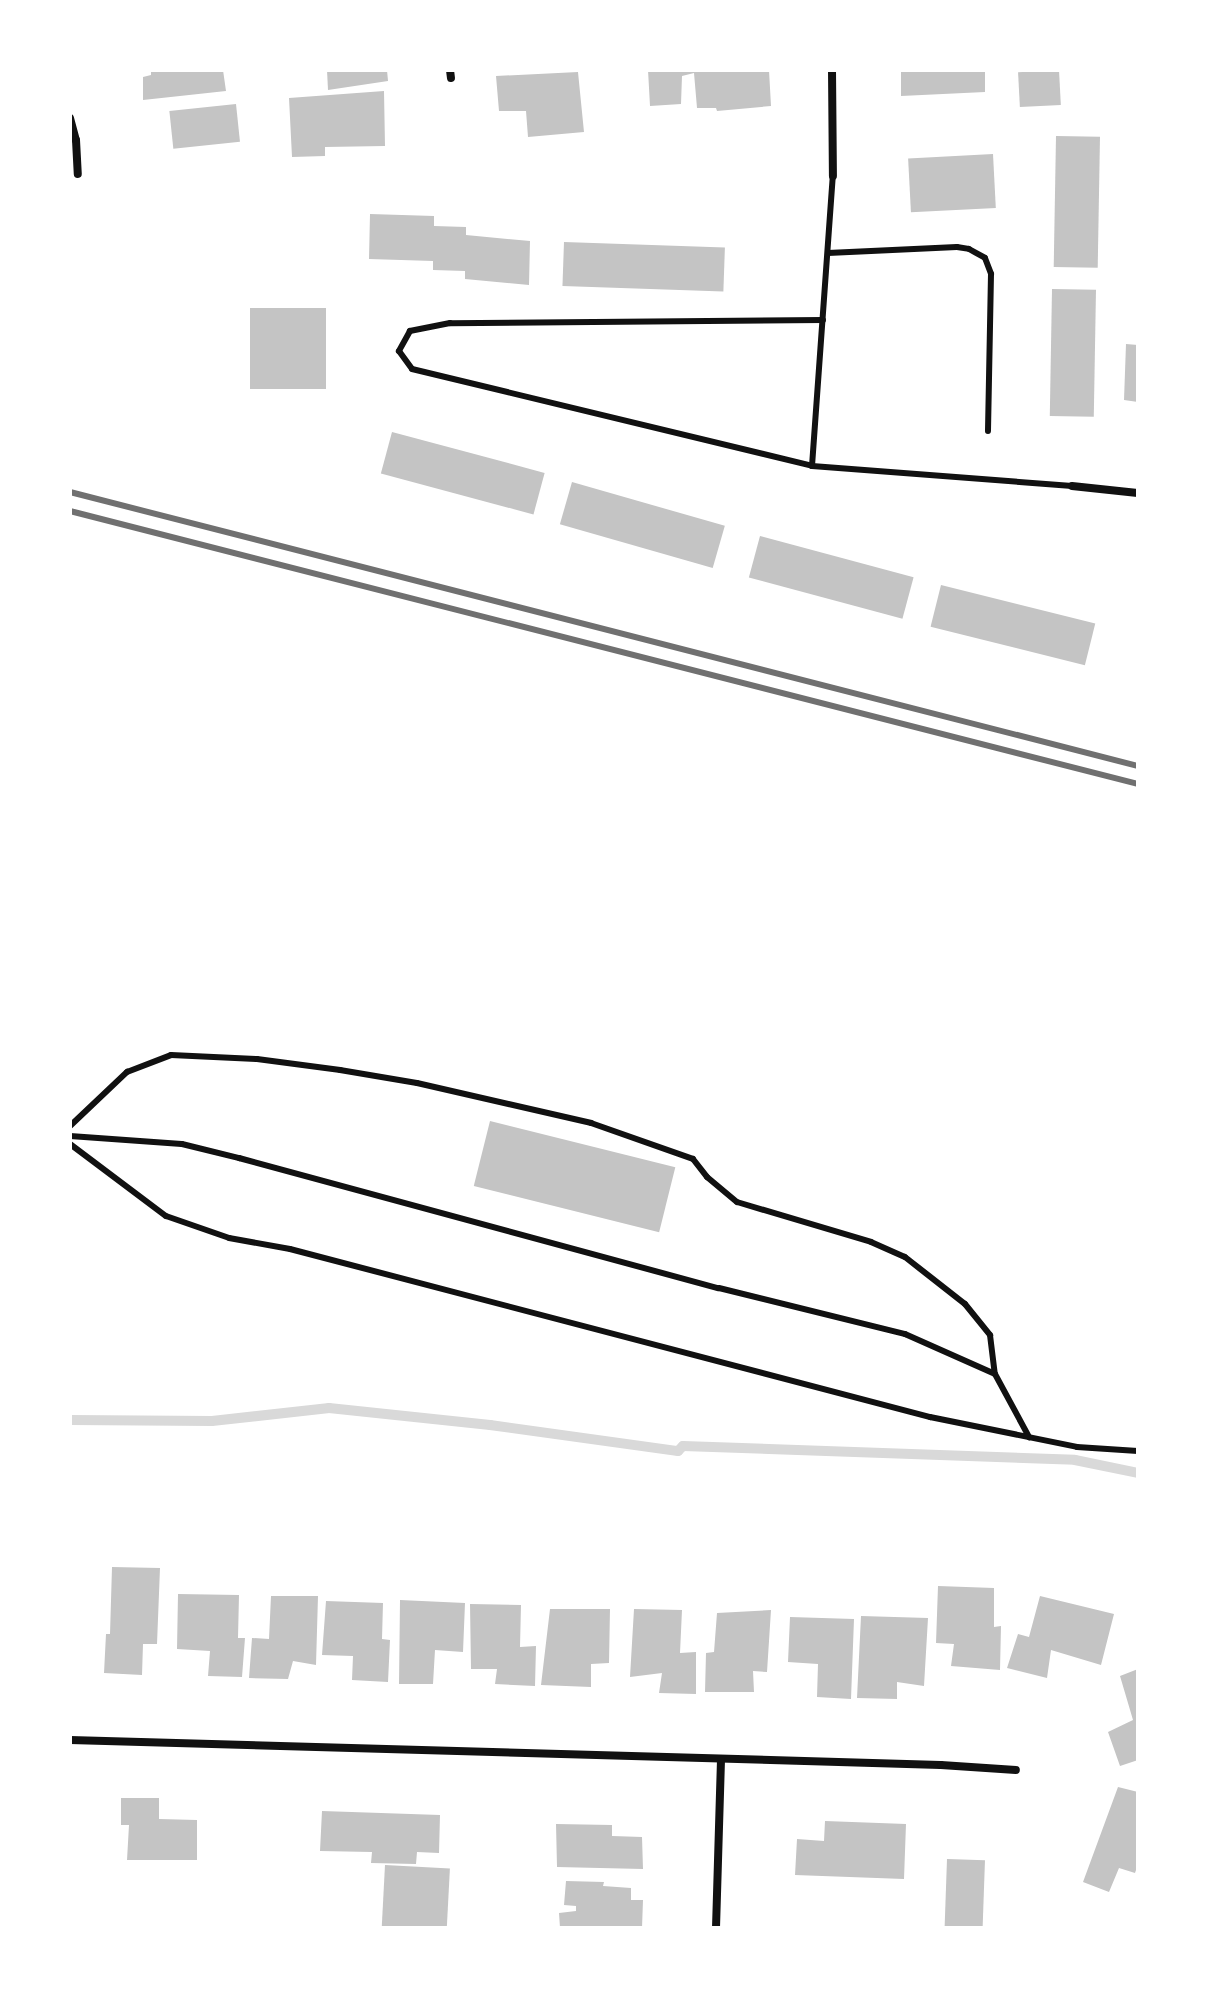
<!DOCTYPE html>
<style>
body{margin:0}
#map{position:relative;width:1208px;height:1998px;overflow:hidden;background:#fff;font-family:Helvetica,sans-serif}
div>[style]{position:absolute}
.stream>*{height:10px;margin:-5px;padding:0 5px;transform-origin:5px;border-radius:5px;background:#d9d9d9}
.building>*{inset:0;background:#c4c4c4;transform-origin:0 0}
.service>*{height:6px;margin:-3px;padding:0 3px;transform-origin:3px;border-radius:3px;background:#111}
.minor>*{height:8px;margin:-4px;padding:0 4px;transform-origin:4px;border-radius:4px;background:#111}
.rail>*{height:6px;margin:-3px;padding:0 3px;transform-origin:3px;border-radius:3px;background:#707070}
span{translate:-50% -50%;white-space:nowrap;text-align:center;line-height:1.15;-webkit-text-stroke:8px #fff;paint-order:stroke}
.frame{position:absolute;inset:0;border:72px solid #fff;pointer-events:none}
</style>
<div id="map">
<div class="stream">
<div style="left:70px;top:1420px;width:142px;rotate:0.4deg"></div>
<div style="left:212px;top:1421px;width:118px;rotate:-6.3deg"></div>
<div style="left:329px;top:1408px;width:162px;rotate:6deg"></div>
<div style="left:490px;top:1425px;width:190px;rotate:7.9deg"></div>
<div style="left:678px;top:1451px;width:7px;rotate:-45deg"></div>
<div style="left:683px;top:1446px;width:392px;rotate:2deg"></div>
<div style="left:1075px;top:1460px;width:64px;rotate:11.7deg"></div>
</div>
<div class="building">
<div style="clip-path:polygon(151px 70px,223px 70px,226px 91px,143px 100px,143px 77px,151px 75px)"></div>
<div style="clip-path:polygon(327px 70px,387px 70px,388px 81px,328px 90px)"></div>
<div style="clip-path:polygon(648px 70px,769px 70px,771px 106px,717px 111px,716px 108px,697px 108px,694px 73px,682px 76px,681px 104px,650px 106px)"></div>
<div style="clip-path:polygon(901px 70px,985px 70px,985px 92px,901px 96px)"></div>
<div style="left:1059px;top:70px;width:35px;height:41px;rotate:87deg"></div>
<div style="clip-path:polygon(578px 72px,584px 132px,528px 137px,526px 111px,499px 111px,496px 76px)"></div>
<div style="clip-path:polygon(384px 91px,385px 146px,325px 147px,325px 156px,292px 157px,289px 98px)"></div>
<div style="left:236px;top:104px;width:38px;height:67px;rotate:84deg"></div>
<div style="left:1056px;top:136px;width:44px;height:131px;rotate:1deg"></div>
<div style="left:993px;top:154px;width:54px;height:85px;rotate:87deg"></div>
<div style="clip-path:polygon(370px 214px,434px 216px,434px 226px,466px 227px,466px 235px,530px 241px,529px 285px,465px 279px,465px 271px,433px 270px,433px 261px,369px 259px)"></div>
<div style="left:564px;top:242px;width:161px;height:44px;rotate:2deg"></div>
<div style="left:1052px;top:289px;width:44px;height:127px;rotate:1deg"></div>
<div style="left:326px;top:308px;width:81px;height:76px;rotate:90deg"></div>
<div style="clip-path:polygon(1126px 344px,1138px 345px,1138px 402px,1124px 400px)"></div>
<div style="left:392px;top:432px;width:158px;height:43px;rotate:15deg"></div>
<div style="left:572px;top:482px;width:159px;height:44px;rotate:16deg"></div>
<div style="left:760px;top:536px;width:159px;height:43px;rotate:15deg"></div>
<div style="left:941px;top:585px;width:159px;height:43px;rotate:14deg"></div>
<div style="left:490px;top:1121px;width:191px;height:67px;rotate:14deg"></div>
<div style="clip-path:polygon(112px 1567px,160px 1568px,157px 1644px,143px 1644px,142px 1675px,104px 1673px,106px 1634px,110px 1634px)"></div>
<div style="clip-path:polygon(938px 1586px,994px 1588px,994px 1627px,1001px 1626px,1000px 1670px,951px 1666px,954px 1644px,936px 1643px)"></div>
<div style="clip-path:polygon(178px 1594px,239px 1595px,238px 1638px,245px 1638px,242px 1677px,208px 1676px,210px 1651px,177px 1649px)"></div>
<div style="clip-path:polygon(271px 1596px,318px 1596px,316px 1665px,293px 1661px,288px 1679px,249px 1678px,252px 1638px,269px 1639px)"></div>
<div style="clip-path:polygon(1040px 1596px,1114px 1614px,1101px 1665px,1051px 1650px,1047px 1678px,1007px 1668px,1018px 1634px,1029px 1637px)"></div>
<div style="clip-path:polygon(400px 1600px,465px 1603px,463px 1652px,435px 1650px,433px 1684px,399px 1684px)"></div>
<div style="clip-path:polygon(326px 1601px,383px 1603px,382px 1639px,390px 1640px,388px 1682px,352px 1680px,353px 1656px,322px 1655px)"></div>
<div style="clip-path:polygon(470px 1604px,521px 1605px,520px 1647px,536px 1646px,535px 1686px,495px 1684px,497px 1669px,471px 1669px)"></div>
<div style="clip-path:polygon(550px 1609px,610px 1609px,609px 1663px,591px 1664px,591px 1687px,541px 1685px)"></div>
<div style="clip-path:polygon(634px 1609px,682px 1610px,680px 1653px,696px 1652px,696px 1694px,659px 1693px,662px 1673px,630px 1677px)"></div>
<div style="clip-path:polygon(771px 1610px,767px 1672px,753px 1671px,754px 1692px,705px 1692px,706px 1653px,714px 1652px,717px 1613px)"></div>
<div style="clip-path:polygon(861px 1616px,928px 1618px,924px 1686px,897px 1682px,897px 1699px,857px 1698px)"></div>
<div style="clip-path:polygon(790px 1617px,854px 1619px,851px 1699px,817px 1697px,818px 1664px,788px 1662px)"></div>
<div style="clip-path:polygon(1138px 1669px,1138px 1760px,1120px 1766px,1108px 1732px,1133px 1720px,1120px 1676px)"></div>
<div style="clip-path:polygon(1118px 1787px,1138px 1792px,1138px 1864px,1135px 1873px,1119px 1868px,1109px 1892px,1083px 1882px)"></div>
<div style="clip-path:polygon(121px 1798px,159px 1798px,159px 1819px,197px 1820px,197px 1860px,127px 1860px,129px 1825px,121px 1825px)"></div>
<div style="clip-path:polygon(322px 1811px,440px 1815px,439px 1853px,417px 1852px,416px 1864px,371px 1863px,372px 1852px,320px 1851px)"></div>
<div style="clip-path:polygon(825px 1821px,906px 1824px,904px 1879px,795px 1875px,797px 1839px,824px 1841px)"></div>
<div style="clip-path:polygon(556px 1824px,612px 1825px,612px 1836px,642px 1837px,643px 1869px,557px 1867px)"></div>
<div style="left:947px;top:1859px;width:38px;height:69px;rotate:2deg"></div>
<div style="left:385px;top:1865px;width:65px;height:63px;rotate:3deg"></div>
<div style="clip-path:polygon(566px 1881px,604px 1882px,603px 1886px,631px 1888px,631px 1900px,643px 1900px,642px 1928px,560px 1928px,559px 1913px,576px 1911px,576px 1906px,564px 1905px)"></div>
</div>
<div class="service">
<div style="left:828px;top:253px;width:129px;rotate:-2.7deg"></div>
<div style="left:957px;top:247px;width:12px;rotate:9deg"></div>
<div style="left:969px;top:249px;width:18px;rotate:29deg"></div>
<div style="left:985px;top:258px;width:17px;rotate:69deg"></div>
<div style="left:991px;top:274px;width:157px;rotate:91.1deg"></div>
<div style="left:823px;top:320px;width:373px;rotate:179.5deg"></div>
<div style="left:450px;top:323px;width:41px;rotate:168.7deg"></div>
<div style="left:410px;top:331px;width:23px;rotate:119deg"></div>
<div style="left:399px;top:351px;width:22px;rotate:54deg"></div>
<div style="left:412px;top:369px;width:412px;rotate:13.6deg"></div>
<div style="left:812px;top:466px;width:261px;rotate:4.4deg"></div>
<div style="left:812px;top:466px;width:291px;rotate:-85.9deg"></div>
<div style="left:70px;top:1126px;width:79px;rotate:-43.5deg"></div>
<div style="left:127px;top:1072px;width:47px;rotate:-21.1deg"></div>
<div style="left:171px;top:1055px;width:86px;rotate:2.7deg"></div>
<div style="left:257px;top:1059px;width:84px;rotate:7.5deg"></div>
<div style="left:340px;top:1070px;width:78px;rotate:9.6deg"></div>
<div style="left:417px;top:1083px;width:179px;rotate:12.9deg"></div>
<div style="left:591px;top:1123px;width:108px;rotate:19.4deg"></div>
<div style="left:693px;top:1159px;width:23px;rotate:52deg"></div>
<div style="left:707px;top:1177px;width:39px;rotate:40deg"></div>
<div style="left:737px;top:1202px;width:140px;rotate:16.6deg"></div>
<div style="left:871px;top:1242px;width:37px;rotate:24deg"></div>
<div style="left:905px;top:1257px;width:76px;rotate:38.1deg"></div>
<div style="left:965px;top:1304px;width:40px;rotate:51deg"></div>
<div style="left:990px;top:1335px;width:39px;rotate:83deg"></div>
<div style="left:995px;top:1374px;width:72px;rotate:61.6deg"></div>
<div style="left:70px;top:1136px;width:112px;rotate:4.1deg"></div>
<div style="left:182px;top:1144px;width:59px;rotate:13.8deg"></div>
<div style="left:239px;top:1158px;width:497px;rotate:15.2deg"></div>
<div style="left:719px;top:1288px;width:192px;rotate:13.9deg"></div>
<div style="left:905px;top:1334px;width:98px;rotate:24deg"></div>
<div style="left:70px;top:1144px;width:120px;rotate:36.9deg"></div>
<div style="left:166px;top:1216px;width:67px;rotate:19.2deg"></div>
<div style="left:229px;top:1238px;width:62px;rotate:10.2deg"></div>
<div style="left:290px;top:1249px;width:662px;rotate:14.71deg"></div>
<div style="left:930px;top:1417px;width:150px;rotate:11.5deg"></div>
<div style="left:1077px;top:1447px;width:61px;rotate:3.8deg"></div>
</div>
<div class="minor">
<div style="left:450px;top:70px;width:8px;rotate:83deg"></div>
<div style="left:832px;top:70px;width:106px;rotate:89.5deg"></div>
<div style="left:70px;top:118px;width:23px;rotate:75deg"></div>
<div style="left:76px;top:140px;width:34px;rotate:87deg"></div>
<div style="left:1072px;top:486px;width:66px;rotate:6.1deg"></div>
<div style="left:70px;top:1740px;width:871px;rotate:1.64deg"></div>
<div style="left:941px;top:1765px;width:75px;rotate:3.8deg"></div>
<div style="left:716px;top:1928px;width:168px;rotate:-88.3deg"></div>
</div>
<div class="rail">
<div style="left:70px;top:492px;width:1103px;rotate:14.39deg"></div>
<div style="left:70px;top:511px;width:1102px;rotate:14.34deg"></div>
</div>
<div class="frame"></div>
</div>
